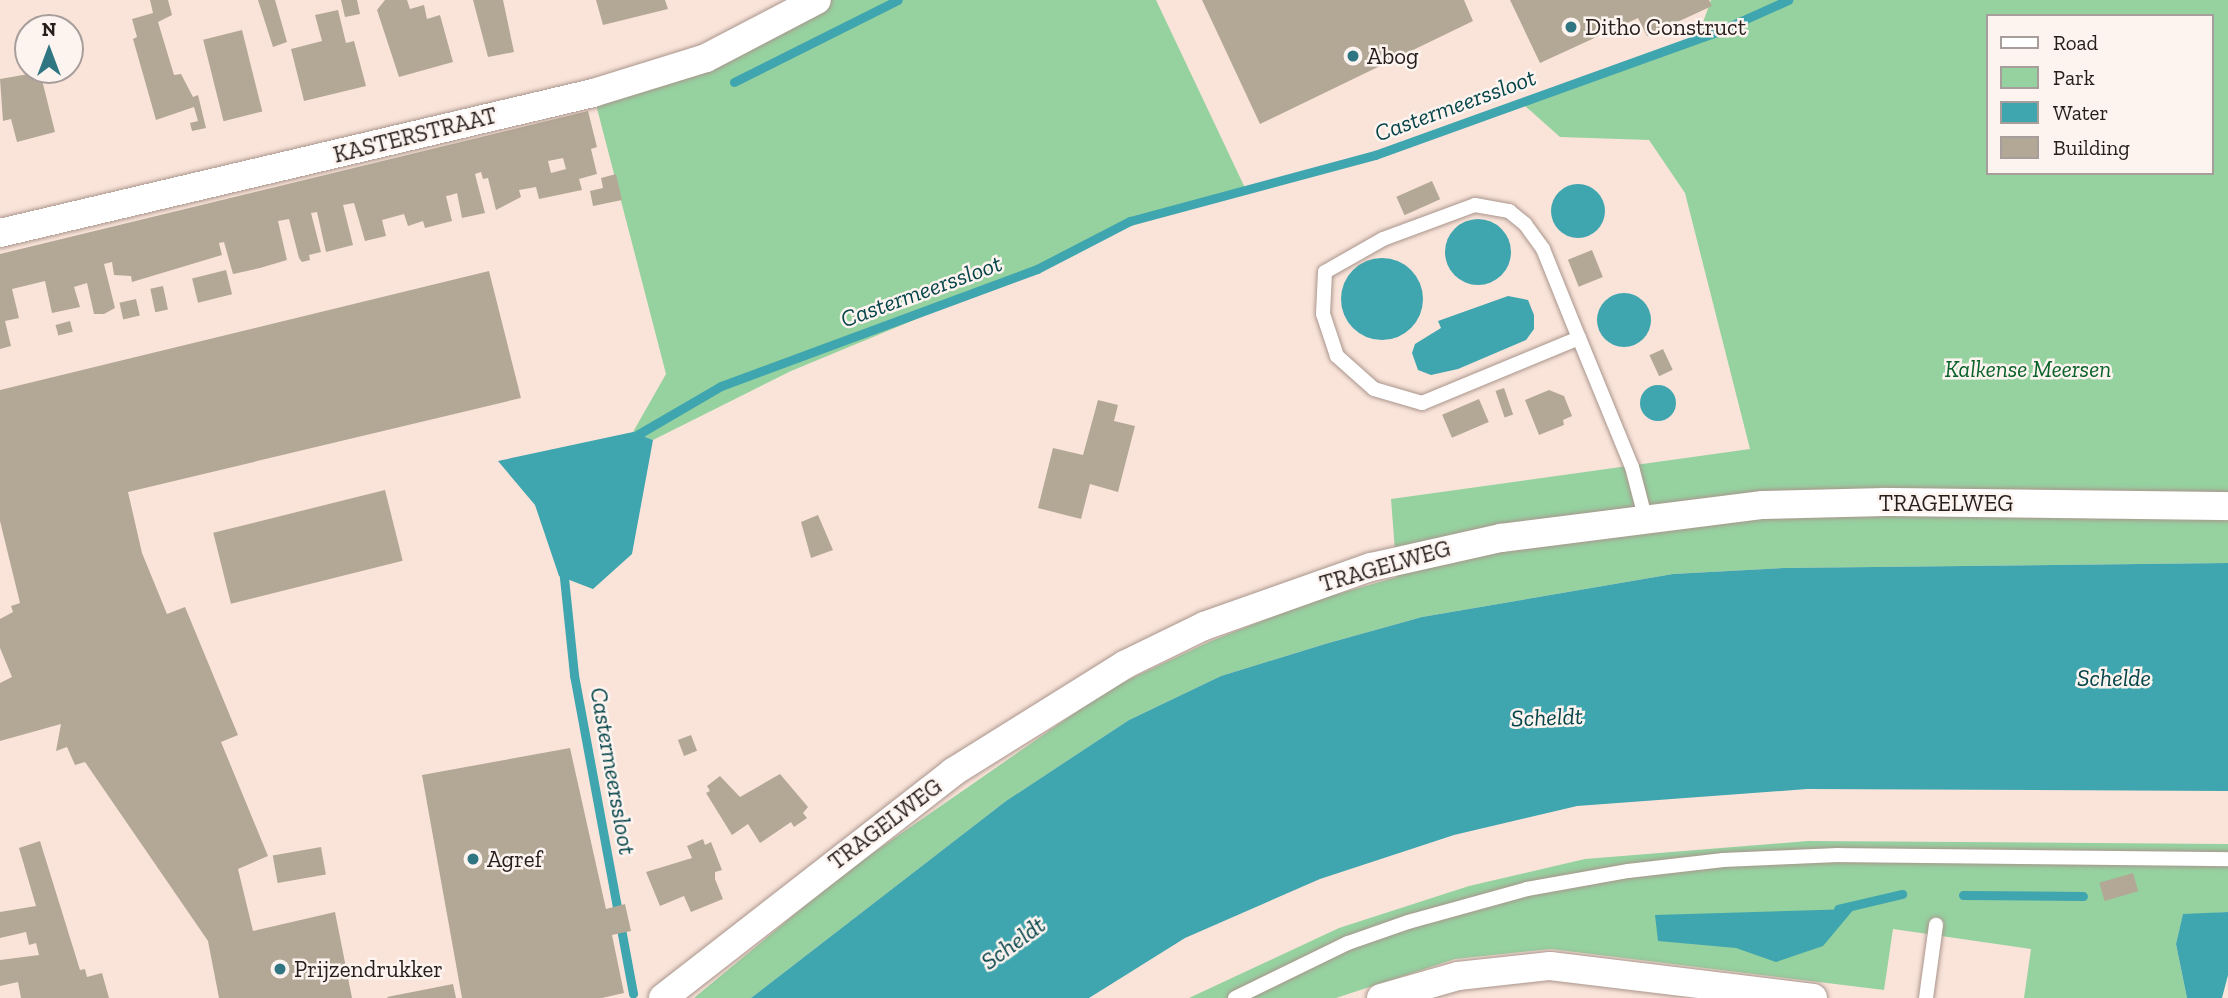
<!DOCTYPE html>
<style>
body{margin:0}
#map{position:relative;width:2228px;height:998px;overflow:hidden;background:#fae4da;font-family:"Zilla Slab",serif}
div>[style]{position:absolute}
.green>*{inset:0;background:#96d1a0}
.water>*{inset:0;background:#3fa5ae}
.round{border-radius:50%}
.stream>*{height:9px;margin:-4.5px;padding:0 4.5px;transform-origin:4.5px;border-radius:4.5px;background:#3fa5ae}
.building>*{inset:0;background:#b3a896;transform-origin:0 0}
.roads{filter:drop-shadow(0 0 2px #a9958c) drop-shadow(0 0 2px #a9958c)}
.lane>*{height:14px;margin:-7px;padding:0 7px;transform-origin:7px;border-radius:7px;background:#fff}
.street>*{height:28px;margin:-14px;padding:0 14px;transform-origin:14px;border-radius:14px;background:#fff}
.dots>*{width:19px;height:19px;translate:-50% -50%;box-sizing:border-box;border:4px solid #fdf4f0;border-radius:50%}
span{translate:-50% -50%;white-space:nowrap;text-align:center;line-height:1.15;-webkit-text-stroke:5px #fdf4f0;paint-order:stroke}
.poi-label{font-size:23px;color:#261e1b}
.left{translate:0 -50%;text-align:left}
.street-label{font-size:23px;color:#261e1b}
.park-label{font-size:23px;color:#09622a;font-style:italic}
.water-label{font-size:24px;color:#05454a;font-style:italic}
.legend{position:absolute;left:1986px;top:14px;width:228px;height:161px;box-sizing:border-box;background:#fdf4f0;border:2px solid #a79e9b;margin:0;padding:9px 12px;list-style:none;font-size:21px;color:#261e1b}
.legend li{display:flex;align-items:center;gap:14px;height:35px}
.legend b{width:35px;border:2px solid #a79e9b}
.north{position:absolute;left:14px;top:14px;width:70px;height:70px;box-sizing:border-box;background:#fdf4f0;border:2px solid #a79e9b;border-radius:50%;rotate:0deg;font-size:19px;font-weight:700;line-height:28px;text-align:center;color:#261e1b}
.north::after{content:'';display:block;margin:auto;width:24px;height:32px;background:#2f7582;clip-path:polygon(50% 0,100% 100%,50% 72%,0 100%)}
</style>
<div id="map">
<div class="green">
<div style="clip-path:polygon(817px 0,1156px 0,1246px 190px,1130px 221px,1037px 269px,791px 371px,653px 440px,633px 432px,666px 374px,593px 93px)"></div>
<div style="clip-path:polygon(evenodd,1711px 0,2228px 0,2228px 563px,1784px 568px,1673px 574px,1422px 617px,1325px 644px,1221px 676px,1129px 720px,1006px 801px,751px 998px,694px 998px,847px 871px,1111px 688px,1211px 641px,1310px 602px,1397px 577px,1391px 499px,1750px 449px,1685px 193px,1649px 140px,1560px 137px,1523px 104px,1697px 39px,1711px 0,1988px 16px,2212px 16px,2212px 173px,1988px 173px,1988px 16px)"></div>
<div style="clip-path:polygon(1808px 841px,2228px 844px,2228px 912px,2183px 915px,2176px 944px,2187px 998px,2024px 998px,2031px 949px,1893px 929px,1884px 990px,1551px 949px,1455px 959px,1336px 998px,1189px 998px,1339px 928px,1469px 886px,1585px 859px)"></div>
</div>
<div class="water">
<div class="round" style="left:1551px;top:184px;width:54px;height:54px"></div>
<div class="round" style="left:1445px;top:219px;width:66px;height:66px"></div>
<div class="round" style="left:1341px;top:258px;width:82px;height:82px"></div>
<div class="round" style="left:1597px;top:293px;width:54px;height:54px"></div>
<div style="clip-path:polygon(1508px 296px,1528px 300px,1534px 315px,1534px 329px,1526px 340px,1458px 369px,1431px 375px,1418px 370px,1412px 353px,1415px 344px,1441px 328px,1438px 321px)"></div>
<div class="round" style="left:1640px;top:385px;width:36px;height:36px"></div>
<div style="clip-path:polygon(633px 432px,653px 440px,632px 554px,593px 589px,559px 576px,535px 505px,498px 461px)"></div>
<div style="clip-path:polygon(2228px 563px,2228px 791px,1807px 789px,1577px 806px,1454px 835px,1320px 879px,1185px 938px,1089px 998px,751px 998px,1006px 801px,1129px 720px,1221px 676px,1325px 644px,1422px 617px,1673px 574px,1784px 568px)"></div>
<div style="clip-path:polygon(1854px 909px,1823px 946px,1776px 962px,1736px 948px,1658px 941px,1655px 915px)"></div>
<div style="clip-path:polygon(2228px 912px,2228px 975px,2222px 998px,2187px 998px,2176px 944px,2183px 914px)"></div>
</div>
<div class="stream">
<div style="left:734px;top:82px;width:183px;rotate:-26.6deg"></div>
<div style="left:630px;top:439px;width:105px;rotate:-30.2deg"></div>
<div style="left:721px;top:386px;width:337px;rotate:-20.3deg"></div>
<div style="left:1037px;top:269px;width:105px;rotate:-27.3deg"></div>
<div style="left:1130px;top:221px;width:254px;rotate:-15.1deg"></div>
<div style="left:1375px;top:155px;width:366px;rotate:-19.8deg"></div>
<div style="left:1719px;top:31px;width:76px;rotate:-24.2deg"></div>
<div style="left:563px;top:568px;width:108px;rotate:84.1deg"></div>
<div style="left:574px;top:675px;width:324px;rotate:79.5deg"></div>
<div style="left:1963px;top:895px;width:120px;rotate:0.5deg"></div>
<div style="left:1838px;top:909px;width:66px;rotate:-13.2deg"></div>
</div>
<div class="building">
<div style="clip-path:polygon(150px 0,168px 0,172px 15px,158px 22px,174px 75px,181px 74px,193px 97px,198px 95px,206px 128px,192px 131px,190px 123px,198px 121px,194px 107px,156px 120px,133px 39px,137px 37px,132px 19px,153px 13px)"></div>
<div style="clip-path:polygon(258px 0,275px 0,287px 42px,273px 47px)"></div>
<div style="clip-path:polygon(341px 0,357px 0,360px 14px,345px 17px)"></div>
<div style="clip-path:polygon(385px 0,407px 0,410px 9px,424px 5px,427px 19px,440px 15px,453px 62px,399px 77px,377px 10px)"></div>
<div style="clip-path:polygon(473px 0,503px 0,514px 52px,488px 57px)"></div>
<div style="clip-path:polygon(596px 0,665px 0,668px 9px,603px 25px)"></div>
<div style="clip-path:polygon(1202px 0,1464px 0,1473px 21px,1260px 124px)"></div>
<div style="clip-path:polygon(1510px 0,1709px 0,1712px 6px,1647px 36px,1638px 18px,1540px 63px)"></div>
<div style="clip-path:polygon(338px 10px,346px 43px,354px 41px,366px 86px,304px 101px,291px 49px,322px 41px,315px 15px)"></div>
<div style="left:242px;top:30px;width:84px;height:40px;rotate:76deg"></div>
<div style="clip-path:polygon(40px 72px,55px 132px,17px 142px,11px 119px,3px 121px,0 79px)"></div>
<div style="clip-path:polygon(evenodd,588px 111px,597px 147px,591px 149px,597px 174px,579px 179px,582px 190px,539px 199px,536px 187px,519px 190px,521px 197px,496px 210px,488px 178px,483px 179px,481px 172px,475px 174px,485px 213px,462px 218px,457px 193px,451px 195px,446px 196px,452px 221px,425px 228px,423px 221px,408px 226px,404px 214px,382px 220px,386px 236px,365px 241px,354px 203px,343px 205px,353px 245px,326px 252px,317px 212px,311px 213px,321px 252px,309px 255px,310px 260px,302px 262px,299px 258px,289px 219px,278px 221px,287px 260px,260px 268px,233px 274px,224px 242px,219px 243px,222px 255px,132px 282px,131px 276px,114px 275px,112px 262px,104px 264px,115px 308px,104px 314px,94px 314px,87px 283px,74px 287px,80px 307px,52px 313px,45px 281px,12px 289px,19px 318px,5px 321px,11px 346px,0 349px,0 254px,588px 111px,563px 158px,566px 169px,551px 173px,548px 161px,563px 158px)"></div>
<div style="clip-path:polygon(616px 174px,622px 200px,593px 206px,590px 191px,603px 188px,601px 178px)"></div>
<div style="left:1432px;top:181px;width:20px;height:39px;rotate:66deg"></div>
<div style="left:1592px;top:250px;width:29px;height:26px;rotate:68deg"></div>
<div style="left:226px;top:270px;width:25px;height:35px;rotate:76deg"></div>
<div style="clip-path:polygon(489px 271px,521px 398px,128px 492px,142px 553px,167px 614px,185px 607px,238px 735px,221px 742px,268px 856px,238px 869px,253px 931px,335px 912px,352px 998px,219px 998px,208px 941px,85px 762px,75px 765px,67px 747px,56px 751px,61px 724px,0 741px,0 683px,12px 677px,0 648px,0 619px,13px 612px,11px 606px,20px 603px,0 521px,0 390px)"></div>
<div style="left:163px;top:286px;width:24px;height:13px;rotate:78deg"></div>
<div style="left:136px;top:299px;width:17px;height:17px;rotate:77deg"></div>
<div style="left:70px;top:321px;width:11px;height:15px;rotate:75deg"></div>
<div style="left:1663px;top:349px;width:23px;height:15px;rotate:65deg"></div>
<div style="left:1504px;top:388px;width:28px;height:9px;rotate:71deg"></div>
<div style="clip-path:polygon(1549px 390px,1564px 396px,1572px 416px,1563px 420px,1564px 425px,1539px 435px,1525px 400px)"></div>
<div style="left:1479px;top:399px;width:25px;height:40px;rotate:67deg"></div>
<div style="clip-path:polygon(1098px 400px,1118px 405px,1114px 421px,1135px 426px,1118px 492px,1090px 484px,1081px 519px,1038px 508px,1053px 448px,1083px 455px)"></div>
<div style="left:385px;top:490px;width:73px;height:177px;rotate:76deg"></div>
<div style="clip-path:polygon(818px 515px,833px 550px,811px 558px,801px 522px)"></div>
<div style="left:691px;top:735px;width:17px;height:14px;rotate:69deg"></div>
<div style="clip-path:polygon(570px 748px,606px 909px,625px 904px,631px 931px,612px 935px,624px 993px,602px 998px,462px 998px,422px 775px)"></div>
<div style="clip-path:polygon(780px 774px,808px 807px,803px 813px,807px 818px,794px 827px,791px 822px,760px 843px,748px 824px,732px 835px,706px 793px,710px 791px,707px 786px,720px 776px,740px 797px)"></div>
<div style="clip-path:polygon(703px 839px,705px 845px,711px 842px,722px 870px,715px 872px,715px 879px,723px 899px,691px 912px,684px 896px,660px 906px,646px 872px,692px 858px,687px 846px)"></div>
<div style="clip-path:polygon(40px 841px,80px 970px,85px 969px,87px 977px,102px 973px,109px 998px,21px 998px,18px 982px,0 986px,0 960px,39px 955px,36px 943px,29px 945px,26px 932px,0 938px,0 912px,36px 906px,19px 848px)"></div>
<div style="left:321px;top:847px;width:28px;height:49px;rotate:80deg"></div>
<div style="left:2133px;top:873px;width:19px;height:35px;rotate:74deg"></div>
<div style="clip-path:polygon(453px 984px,456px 998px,388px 998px,387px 997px)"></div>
</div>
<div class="roads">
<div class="lane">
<div style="left:1579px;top:338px;width:170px;rotate:157.5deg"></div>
<div style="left:1422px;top:403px;width:50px;rotate:-163.7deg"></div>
<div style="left:1374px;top:389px;width:50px;rotate:-138.3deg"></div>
<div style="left:1337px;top:356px;width:44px;rotate:-108.4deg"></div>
<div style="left:1323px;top:314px;width:42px;rotate:-87.3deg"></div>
<div style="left:1325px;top:272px;width:67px;rotate:-29.6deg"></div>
<div style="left:1383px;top:239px;width:98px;rotate:-20.3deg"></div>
<div style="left:1475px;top:205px;width:35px;rotate:10deg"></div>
<div style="left:1509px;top:211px;width:21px;rotate:39deg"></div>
<div style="left:1525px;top:224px;width:31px;rotate:54deg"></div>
<div style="left:1543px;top:249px;width:96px;rotate:68deg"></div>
<div style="left:1579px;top:338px;width:139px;rotate:67.7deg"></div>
<div style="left:1632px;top:467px;width:52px;rotate:75.4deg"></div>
<div style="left:1235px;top:998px;width:126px;rotate:-26deg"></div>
<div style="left:1348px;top:943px;width:64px;rotate:-19.3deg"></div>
<div style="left:1408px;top:922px;width:123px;rotate:-15.5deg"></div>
<div style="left:1527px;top:889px;width:103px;rotate:-10.1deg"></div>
<div style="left:1628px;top:871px;width:96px;rotate:-6.6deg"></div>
<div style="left:1723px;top:860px;width:115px;rotate:-2.5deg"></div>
<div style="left:1838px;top:855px;width:390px;rotate:0.6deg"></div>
<div style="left:1926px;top:998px;width:74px;rotate:-82.2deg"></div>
</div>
<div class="street">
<div style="left:0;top:233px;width:609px;rotate:-13.28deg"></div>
<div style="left:593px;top:93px;width:118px;rotate:-17.2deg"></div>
<div style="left:706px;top:58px;width:125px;rotate:-27.6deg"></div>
<div style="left:663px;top:998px;width:368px;rotate:-37.9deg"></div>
<div style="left:953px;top:772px;width:202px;rotate:-32deg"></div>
<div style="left:1124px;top:665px;width:89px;rotate:-26deg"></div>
<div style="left:1204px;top:626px;width:177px;rotate:-19.5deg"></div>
<div style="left:1371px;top:567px;width:133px;rotate:-12.6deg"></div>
<div style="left:1501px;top:538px;width:264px;rotate:-7.2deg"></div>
<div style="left:1763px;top:505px;width:122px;rotate:-1.4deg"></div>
<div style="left:1885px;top:502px;width:343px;rotate:0.7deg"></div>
<div style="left:1381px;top:998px;width:80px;rotate:-15.9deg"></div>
<div style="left:1458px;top:976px;width:93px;rotate:-6.2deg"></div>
<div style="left:1550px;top:966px;width:265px;rotate:6.9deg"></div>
</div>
</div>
<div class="dots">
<div style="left:1571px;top:27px;background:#2f7582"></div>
<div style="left:1353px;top:56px;background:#2f7582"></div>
<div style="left:473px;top:859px;background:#2f7582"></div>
<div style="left:280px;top:969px;background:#2f7582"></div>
</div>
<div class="poi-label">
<span class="left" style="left:1585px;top:27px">Ditho Construct</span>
<span class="left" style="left:1367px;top:56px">Abog</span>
<span class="left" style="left:487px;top:859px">Agref</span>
<span class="left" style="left:294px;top:969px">Prijzendrukker</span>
</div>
<div class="street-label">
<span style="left:415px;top:135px;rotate:-14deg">KASTERSTRAAT</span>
<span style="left:1946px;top:503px">TRAGELWEG</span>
<span style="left:1385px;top:566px;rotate:-16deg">TRAGELWEG</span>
<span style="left:885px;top:824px;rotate:-37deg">TRAGELWEG</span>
</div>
<div class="park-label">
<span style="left:2028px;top:369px">Kalkense Meersen</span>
</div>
<div class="water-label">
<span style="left:1455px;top:105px;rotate:-20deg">Castermeerssloot</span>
<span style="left:921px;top:291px;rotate:-20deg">Castermeerssloot</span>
<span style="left:2114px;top:678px">Schelde</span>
<span style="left:1547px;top:717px;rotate:-2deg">Scheldt</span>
<span style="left:613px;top:771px;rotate:80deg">Castermeerssloot</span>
<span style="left:1013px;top:943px;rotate:-36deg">Scheldt</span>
</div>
<ul class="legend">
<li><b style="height:9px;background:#fff"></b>Road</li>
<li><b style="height:19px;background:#96d1a0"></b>Park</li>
<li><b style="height:19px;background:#3fa5ae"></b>Water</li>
<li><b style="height:19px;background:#b3a896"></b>Building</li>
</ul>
<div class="north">N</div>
</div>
